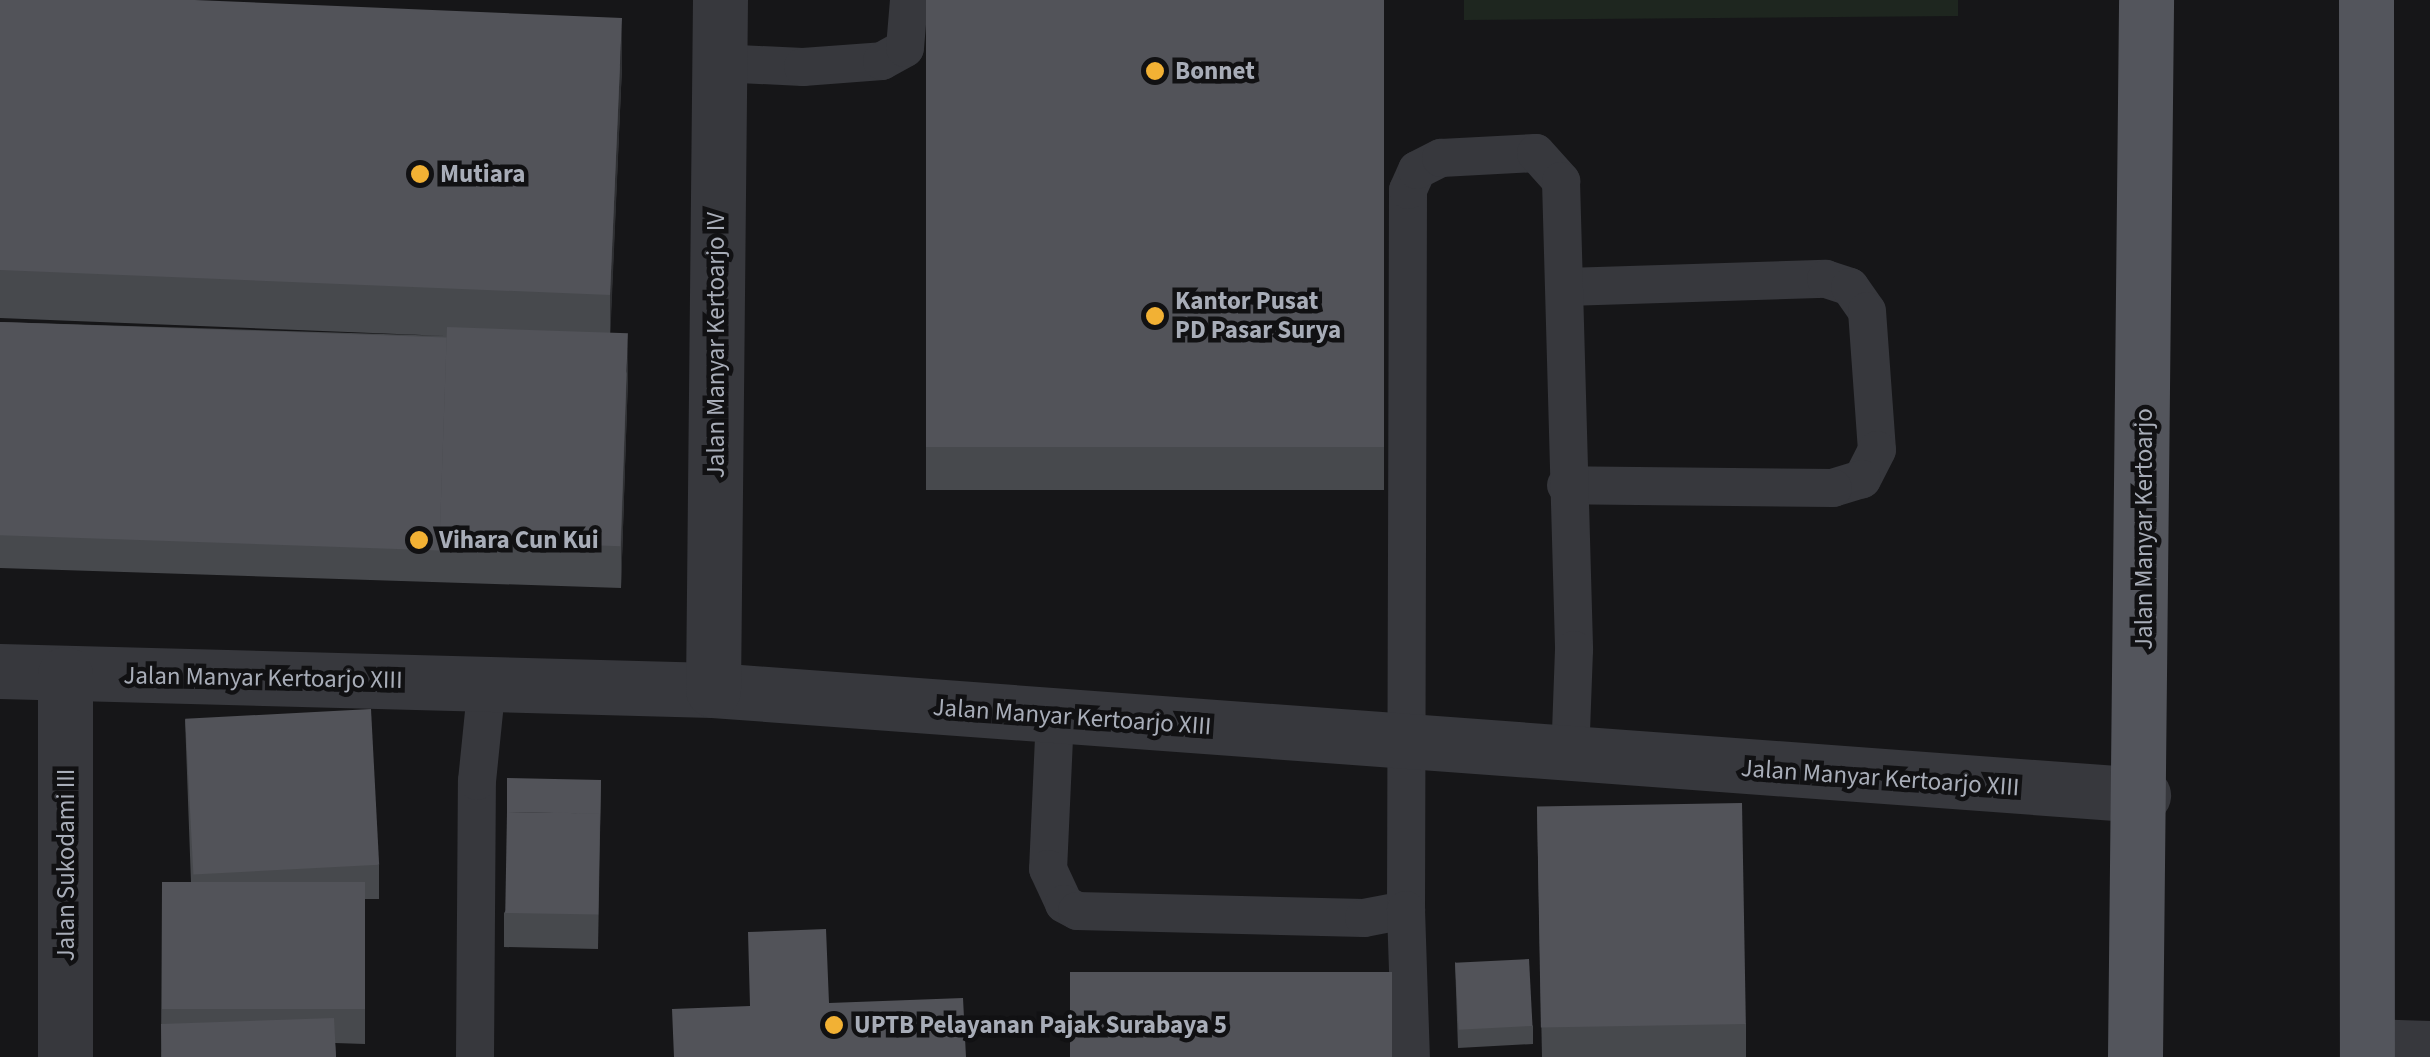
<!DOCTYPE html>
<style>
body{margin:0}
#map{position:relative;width:2430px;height:1057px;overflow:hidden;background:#161618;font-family:"Source Sans 3",sans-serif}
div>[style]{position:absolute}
.green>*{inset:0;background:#1e261f}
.lane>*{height:38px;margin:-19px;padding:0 19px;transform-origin:19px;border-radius:19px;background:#37383d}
.street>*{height:55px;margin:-27.5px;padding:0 27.5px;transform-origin:27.5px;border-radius:27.5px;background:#37383d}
.primary>*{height:55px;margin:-27.5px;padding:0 27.5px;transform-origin:27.5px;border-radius:27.5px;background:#53555c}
.wall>*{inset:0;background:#47494d;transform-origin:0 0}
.shaded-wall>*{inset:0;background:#2f3033}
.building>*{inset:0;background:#525359;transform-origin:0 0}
.dots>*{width:28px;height:28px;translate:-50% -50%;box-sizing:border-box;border:5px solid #111113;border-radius:50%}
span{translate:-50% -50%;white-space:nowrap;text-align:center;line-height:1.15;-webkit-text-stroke:9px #111113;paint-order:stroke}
.poi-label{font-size:25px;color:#a8adb8;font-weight:700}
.left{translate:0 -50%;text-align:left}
.street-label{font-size:25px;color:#a8adb8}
</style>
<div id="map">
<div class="green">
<div style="clip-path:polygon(1464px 0,1958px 0,1958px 16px,1464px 20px)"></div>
</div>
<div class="lane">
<div style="left:718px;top:63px;width:85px;rotate:2.7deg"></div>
<div style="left:803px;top:67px;width:79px;rotate:-4.3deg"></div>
<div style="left:882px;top:61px;width:26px;rotate:-29deg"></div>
<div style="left:905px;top:48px;width:48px;rotate:-85.2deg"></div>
<div style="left:1566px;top:287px;width:260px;rotate:-1.8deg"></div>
<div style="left:1826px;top:279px;width:25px;rotate:18deg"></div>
<div style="left:1850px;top:287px;width:29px;rotate:55deg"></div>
<div style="left:1867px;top:311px;width:139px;rotate:85.9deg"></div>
<div style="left:1877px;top:450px;width:33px;rotate:117deg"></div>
<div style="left:1862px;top:479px;width:30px;rotate:163deg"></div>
<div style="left:1833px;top:488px;width:267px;rotate:-179.4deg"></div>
<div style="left:1055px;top:716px;width:153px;rotate:92.6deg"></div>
<div style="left:1048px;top:869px;width:38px;rotate:65deg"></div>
<div style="left:1064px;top:904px;width:15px;rotate:28deg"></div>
<div style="left:1077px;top:911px;width:287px;rotate:1.4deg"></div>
<div style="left:1364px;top:918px;width:43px;rotate:-10.8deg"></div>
<div style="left:1406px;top:910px;width:720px;rotate:-89.84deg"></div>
<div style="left:1408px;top:190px;width:22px;rotate:-66deg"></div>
<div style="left:1417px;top:170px;width:27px;rotate:-27deg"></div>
<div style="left:1441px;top:158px;width:95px;rotate:-3deg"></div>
<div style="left:1536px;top:153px;width:38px;rotate:48deg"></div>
<div style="left:1561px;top:181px;width:469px;rotate:88.4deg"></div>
<div style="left:1574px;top:650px;width:108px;rotate:92.1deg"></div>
<div style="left:1406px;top:910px;width:147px;rotate:88.1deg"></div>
<div style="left:475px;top:1057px;width:276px;rotate:-89.6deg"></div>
<div style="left:477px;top:781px;width:99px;rotate:-84.2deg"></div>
</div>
<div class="street">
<div style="left:0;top:671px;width:713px;rotate:1.53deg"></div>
<div style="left:713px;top:690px;width:1434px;rotate:4.2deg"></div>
<div style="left:65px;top:674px;width:383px;rotate:90deg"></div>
<div style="left:713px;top:690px;width:690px;rotate:-89.42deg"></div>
<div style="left:2367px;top:1046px;width:63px;rotate:1.8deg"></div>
</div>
<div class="primary">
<div style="left:2366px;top:0;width:1057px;rotate:89.95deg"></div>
<div style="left:2135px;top:1057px;width:1057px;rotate:-89.4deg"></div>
</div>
<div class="wall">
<div style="clip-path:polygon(0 0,622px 66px,610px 333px,628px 376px,621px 588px,0 568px,0 322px,447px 336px,0 318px)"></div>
<div style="left:926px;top:0;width:458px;height:490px"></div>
<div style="clip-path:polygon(185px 719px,379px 865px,379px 899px,365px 899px,365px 1044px,335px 1043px,336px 1057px,161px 1057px,162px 882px,191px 882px)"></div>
<div style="clip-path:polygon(601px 780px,598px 949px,504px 947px,504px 913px)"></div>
<div style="clip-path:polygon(1537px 807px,1746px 1024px,1746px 1057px,1542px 1057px)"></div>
<div style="clip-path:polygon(1455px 962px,1533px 1026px,1533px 1044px,1458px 1048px)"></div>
</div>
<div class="shaded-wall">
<div style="clip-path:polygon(622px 18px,622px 66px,610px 343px,610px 295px)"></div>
<div style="clip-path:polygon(628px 334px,628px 376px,621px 588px,621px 545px)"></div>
</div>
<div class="building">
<div style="clip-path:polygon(0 0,195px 0,622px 18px,610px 295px,0 270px)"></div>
<div style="left:926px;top:0;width:458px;height:447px"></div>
<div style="left:0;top:322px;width:447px;height:213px;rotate:2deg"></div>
<div style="left:447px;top:327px;width:181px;height:213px;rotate:2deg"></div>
<div style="left:371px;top:709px;width:156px;height:186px;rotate:87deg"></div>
<div style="clip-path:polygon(507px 778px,601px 780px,600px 828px,600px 814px,507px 812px)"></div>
<div style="left:1742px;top:803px;width:221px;height:205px;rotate:89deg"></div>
<div style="left:507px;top:812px;width:93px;height:101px;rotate:1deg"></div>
<div style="left:162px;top:882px;width:203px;height:127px"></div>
<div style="clip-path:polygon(826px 929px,829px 1003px,963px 998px,966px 1057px,674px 1057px,672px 1009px,750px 1006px,748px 932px)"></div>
<div style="left:1529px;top:959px;width:67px;height:74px;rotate:87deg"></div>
<div style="left:1070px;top:972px;width:322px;height:85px"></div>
<div style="clip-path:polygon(334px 1018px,336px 1057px,162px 1057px,161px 1024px)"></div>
</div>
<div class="dots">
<div style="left:1155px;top:71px;background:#f2b134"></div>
<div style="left:420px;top:174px;background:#f2b134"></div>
<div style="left:1155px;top:316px;background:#f2b134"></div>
<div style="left:419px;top:540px;background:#f2b134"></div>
<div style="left:834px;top:1025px;background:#f2b134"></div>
</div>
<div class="poi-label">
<span class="left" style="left:1175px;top:71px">Bonnet</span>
<span class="left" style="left:440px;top:174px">Mutiara</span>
<span class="left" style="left:1175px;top:316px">Kantor Pusat<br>PD Pasar Surya</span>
<span class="left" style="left:439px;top:540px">Vihara Cun Kui</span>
<span class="left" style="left:854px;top:1025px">UPTB Pelayanan Pajak Surabaya 5</span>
</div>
<div class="street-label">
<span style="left:716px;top:345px;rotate:-90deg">Jalan Manyar Kertoarjo IV</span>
<span style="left:2144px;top:529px;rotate:-90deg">Jalan Manyar Kertoarjo</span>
<span style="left:263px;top:678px;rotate:1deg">Jalan Manyar Kertoarjo XIII</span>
<span style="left:1072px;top:717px;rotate:4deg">Jalan Manyar Kertoarjo XIII</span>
<span style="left:1880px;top:778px;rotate:4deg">Jalan Manyar Kertoarjo XIII</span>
<span style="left:66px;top:865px;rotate:-90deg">Jalan Sukodami III</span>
</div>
</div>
